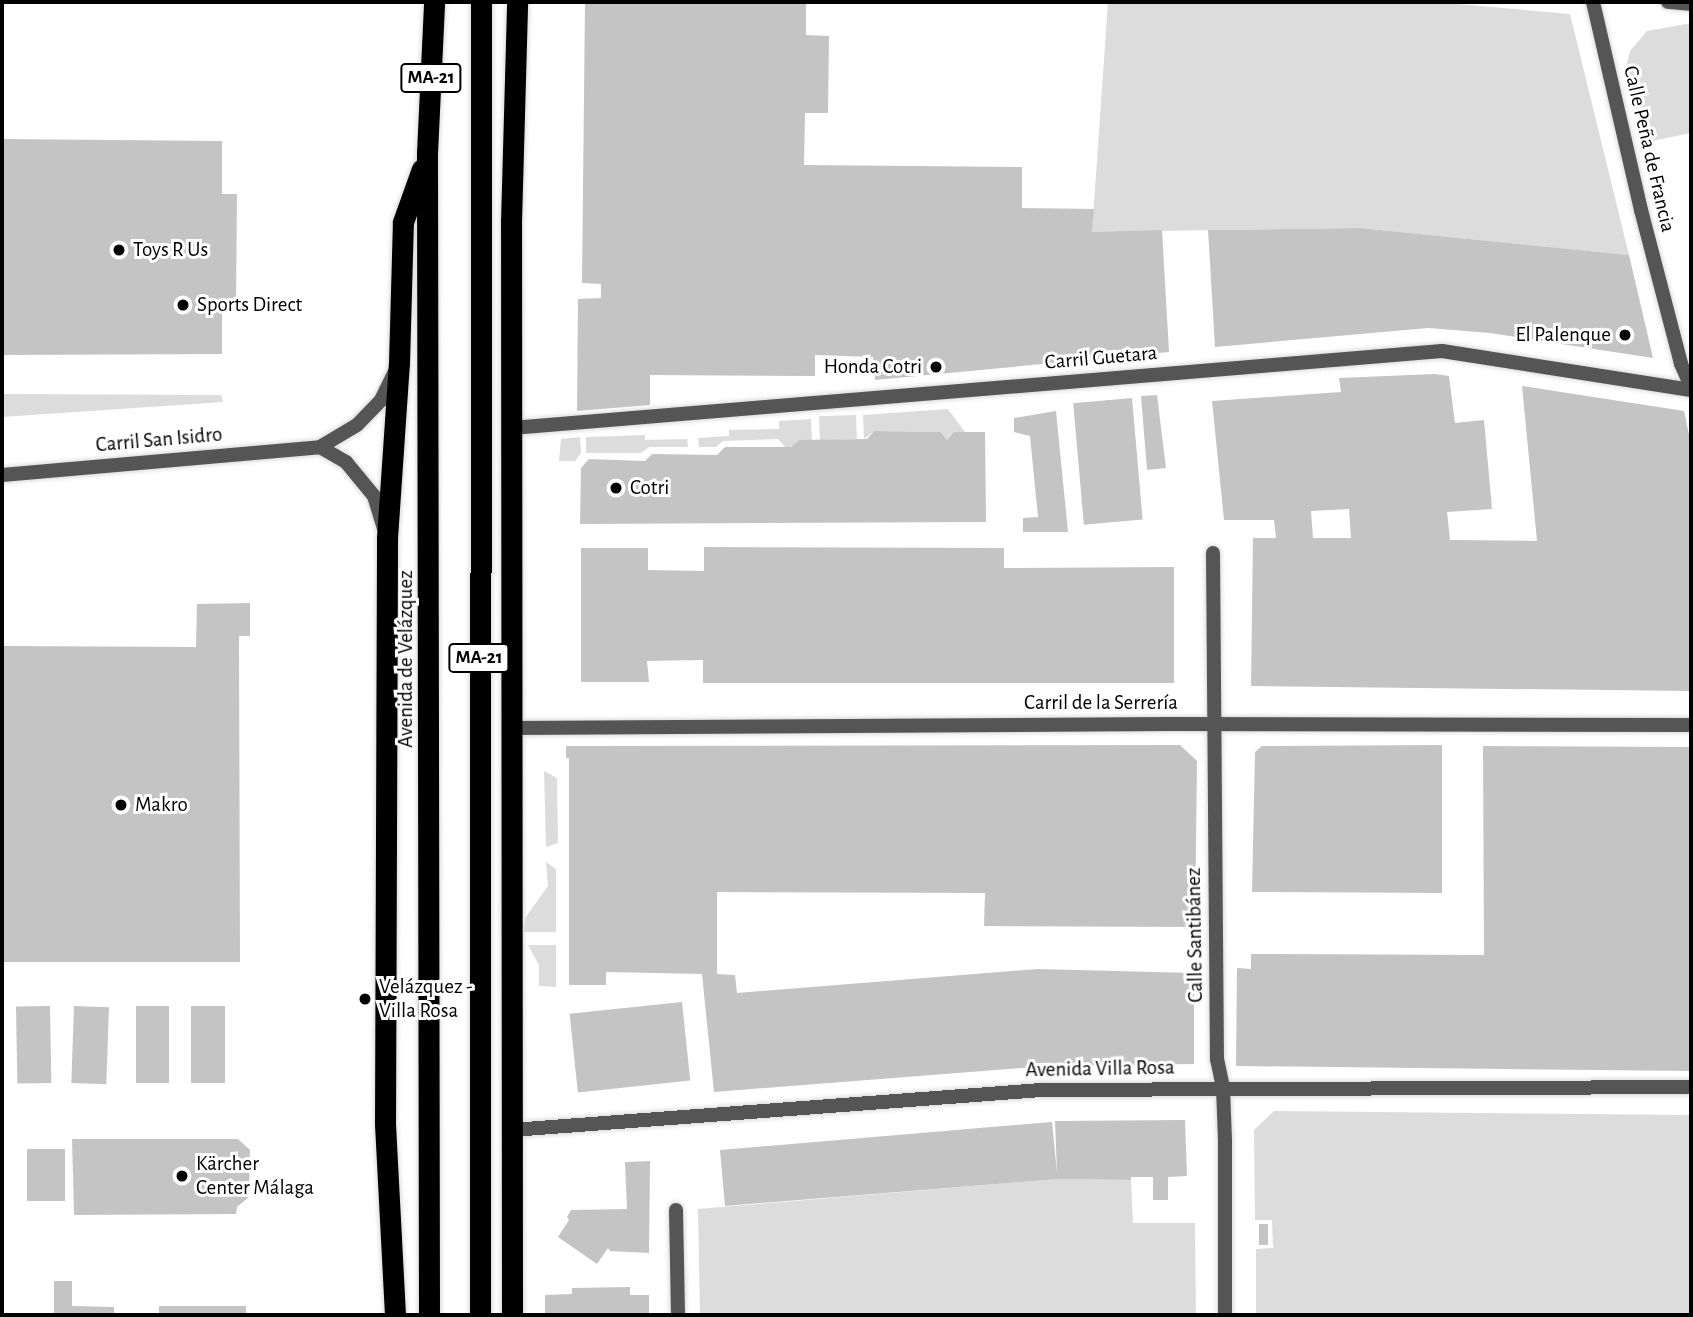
<!DOCTYPE html>
<meta charset="utf-8">
<style>
body{margin:0}
#map{position:relative;width:1693px;height:1317px;overflow:hidden;background:#fff;font-family:"Alegreya Sans",sans-serif}
div>[style]{position:absolute}
.green>*{inset:0;background:#dcdcdc;transform-origin:0 0}
.building>*{inset:0;background:#c4c4c4;transform-origin:0 0}
.roads{filter:drop-shadow(0 0 2px #dbdbdb) drop-shadow(0 0 2px #dbdbdb)}
.street>*{height:14px;margin:-7px;padding:0 7px;transform-origin:7px;border-radius:7px;background:#555}
.highway>*{height:21px;margin:-10.5px;padding:0 10.5px;transform-origin:10.5px;border-radius:10.5px;background:#000}
.dots>*{width:19px;height:19px;translate:-50% -50%;box-sizing:border-box;border:4px solid #fff;border-radius:50%}
span{translate:-50% -50%;white-space:nowrap;text-align:center;line-height:1.15;-webkit-text-stroke:6px #fff;paint-order:stroke}
.shield-label span{padding:2px 5px;background:#fff;border:2px solid;border-radius:5px;-webkit-text-stroke-width:0}
.shield-label{font-size:19px;color:#000;font-weight:700}
.street-label{font-size:21px;color:#000}
.poi-label{font-size:21px;color:#000}
.left{translate:0 -50%;text-align:left}
.right{translate:-100% -50%;text-align:right}
.frame{position:absolute;inset:0;border:4px solid #000;pointer-events:none}
</style>
<div id="map">
<div class="green">
<div style="clip-path:polygon(1108px 2px,1436px 2px,1570px 14px,1629px 255px,1360px 228px,1092px 232px)"></div>
<div style="clip-path:polygon(1691px 23px,1691px 133px,1647px 142px,1626px 67px,1630px 51px,1647px 31px)"></div>
<div style="clip-path:polygon(2px 394px,221px 395px,223px 402px,2px 417px)"></div>
<div style="clip-path:polygon(948px 409px,965px 432px,954px 432px,947px 440px,941px 432px,874px 431px,864px 439px,863px 415px)"></div>
<div style="left:856px;top:415px;width:24px;height:37px;rotate:88deg"></div>
<div style="clip-path:polygon(811px 419px,812px 440px,799px 440px,791px 447px,785px 447px,778px 439px,723px 441px,716px 447px,699px 447px,698px 438px,729px 436px,729px 430px,779px 429px,779px 421px)"></div>
<div style="clip-path:polygon(645px 435px,645px 440px,687px 439px,688px 447px,649px 447px,641px 453px,586px 453px,586px 437px)"></div>
<div style="clip-path:polygon(580px 437px,581px 453px,575px 461px,559px 461px,561px 439px)"></div>
<div style="clip-path:polygon(544px 771px,557px 778px,558px 843px,546px 847px)"></div>
<div style="clip-path:polygon(546px 862px,556px 869px,556px 932px,524px 932px,525px 918px,548px 886px)"></div>
<div style="clip-path:polygon(528px 945px,556px 945px,556px 987px,539px 986px,539px 965px)"></div>
<div style="clip-path:polygon(1274px 1111px,1691px 1115px,1691px 1315px,1256px 1315px,1256px 1249px,1273px 1248px,1272px 1220px,1255px 1220px,1254px 1130px)"></div>
<div style="clip-path:polygon(1058px 1179px,1131px 1180px,1133px 1223px,1195px 1223px,1196px 1315px,700px 1315px,698px 1209px)"></div>
</div>
<div class="building">
<div style="clip-path:polygon(585px 2px,806px 2px,806px 35px,829px 36px,828px 113px,805px 113px,804px 165px,1022px 167px,1022px 208px,1094px 209px,1092px 232px,1162px 230px,1169px 352px,875px 380px,873px 357px,815px 355px,815px 376px,650px 375px,650px 405px,577px 411px,578px 299px,601px 298px,601px 284px,582px 283px)"></div>
<div style="clip-path:polygon(2px 139px,222px 141px,222px 194px,237px 194px,236px 307px,222px 307px,222px 354px,2px 355px)"></div>
<div style="clip-path:polygon(1360px 228px,1629px 255px,1653px 358px,1490px 333px,1428px 328px,1215px 347px,1208px 230px)"></div>
<div style="clip-path:polygon(evenodd,1435px 374px,1449px 376px,1455px 423px,1484px 420px,1492px 509px,1447px 512px,1450px 540px,1537px 541px,1522px 386px,1684px 411px,1691px 444px,1691px 691px,1251px 686px,1253px 538px,1276px 538px,1274px 520px,1224px 520px,1212px 401px,1341px 392px,1339px 378px,1435px 374px,1349px 509px,1351px 538px,1313px 538px,1311px 511px,1349px 509px)"></div>
<div style="clip-path:polygon(1157px 395px,1166px 468px,1147px 470px,1141px 396px)"></div>
<div style="left:1132px;top:398px;width:122px;height:59px;rotate:85deg"></div>
<div style="clip-path:polygon(1056px 411px,1068px 532px,1023px 532px,1023px 518px,1038px 517px,1030px 436px,1014px 432px,1014px 418px)"></div>
<div style="clip-path:polygon(874px 431px,941px 432px,947px 440px,954px 432px,985px 432px,986px 522px,580px 524px,581px 468px,589px 459px,645px 461px,652px 454px,717px 455px,725px 447px,791px 447px,799px 440px,867px 439px)"></div>
<div style="clip-path:polygon(704px 547px,1004px 548px,1004px 568px,1174px 567px,1174px 683px,703px 683px,703px 660px,647px 661px,649px 682px,581px 682px,581px 548px,648px 548px,648px 570px,704px 571px)"></div>
<div style="clip-path:polygon(250px 603px,250px 636px,239px 636px,240px 962px,2px 962px,2px 646px,196px 647px,197px 604px)"></div>
<div style="clip-path:polygon(1180px 745px,1197px 761px,1195px 927px,984px 926px,985px 893px,717px 892px,717px 974px,735px 975px,737px 993px,1037px 969px,1194px 973px,1194px 1064px,1047px 1066px,714px 1092px,702px 974px,606px 972px,606px 985px,569px 985px,569px 758px,566px 758px,566px 746px)"></div>
<div style="clip-path:polygon(1442px 745px,1442px 893px,1252px 892px,1255px 752px,1262px 746px)"></div>
<div style="clip-path:polygon(1483px 746px,1691px 747px,1691px 1071px,1236px 1066px,1237px 968px,1251px 969px,1251px 954px,1484px 955px)"></div>
<div style="left:682px;top:1002px;width:79px;height:113px;rotate:84deg"></div>
<div style="left:50px;top:1006px;width:77px;height:34px;rotate:89deg"></div>
<div style="left:74px;top:1006px;width:35px;height:77px;rotate:2deg"></div>
<div style="left:136px;top:1006px;width:33px;height:77px"></div>
<div style="left:191px;top:1006px;width:34px;height:77px"></div>
<div style="clip-path:polygon(1185px 1120px,1187px 1176px,1168px 1177px,1168px 1200px,1153px 1200px,1153px 1177px,1131px 1177px,1131px 1180px,1058px 1179px,725px 1206px,720px 1150px,1052px 1122px,1057px 1173px,1055px 1121px)"></div>
<div style="clip-path:polygon(72px 1139px,238px 1139px,250px 1150px,249px 1197px,237px 1207px,236px 1214px,74px 1215px)"></div>
<div style="left:27px;top:1149px;width:38px;height:52px"></div>
<div style="clip-path:polygon(650px 1161px,649px 1253px,610px 1251px,608px 1248px,597px 1264px,558px 1237px,569px 1220px,567px 1217px,571px 1210px,627px 1209px,625px 1162px)"></div>
<div style="left:1268px;top:1224px;width:21px;height:9px;rotate:90deg"></div>
<div style="clip-path:polygon(54px 1281px,72px 1281px,72px 1306px,114px 1307px,114px 1315px,54px 1315px)"></div>
<div style="clip-path:polygon(630px 1287px,630px 1295px,649px 1295px,649px 1315px,545px 1315px,545px 1295px,572px 1294px,572px 1288px)"></div>
<div style="left:159px;top:1306px;width:87px;height:9px"></div>
</div>
<div class="roads">
<div class="street">
<div style="left:1593px;top:2px;width:213px;rotate:77deg"></div>
<div style="left:1641px;top:210px;width:159px;rotate:75.4deg"></div>
<div style="left:1681px;top:364px;width:24px;rotate:66deg"></div>
<div style="left:1668px;top:2px;width:23px;rotate:5deg"></div>
<div style="left:512px;top:428px;width:933px;rotate:-4.73deg"></div>
<div style="left:1442px;top:351px;width:252px;rotate:8.9deg"></div>
<div style="left:320px;top:447px;width:30px;rotate:30deg"></div>
<div style="left:346px;top:462px;width:44px;rotate:50.5deg"></div>
<div style="left:374px;top:496px;width:34px;rotate:73deg"></div>
<div style="left:2px;top:475px;width:319px;rotate:-5deg"></div>
<div style="left:320px;top:447px;width:43px;rotate:-30.7deg"></div>
<div style="left:357px;top:425px;width:35px;rotate:-46deg"></div>
<div style="left:381px;top:400px;width:32px;rotate:-64deg"></div>
<div style="left:1213px;top:553px;width:506px;rotate:89.55deg"></div>
<div style="left:1217px;top:1059px;width:30px;rotate:78deg"></div>
<div style="left:1223px;top:1088px;width:53px;rotate:87.8deg"></div>
<div style="left:1225px;top:1141px;width:174px;rotate:90deg"></div>
<div style="left:512px;top:728px;width:656px;rotate:-0.35deg"></div>
<div style="left:1168px;top:724px;width:523px;rotate:0.11deg"></div>
<div style="left:512px;top:1130px;width:532px;rotate:-4.32deg"></div>
<div style="left:1042px;top:1090px;width:649px;rotate:-0.26deg"></div>
<div style="left:676px;top:1210px;width:105px;rotate:88.9deg"></div>
</div>
<div class="highway">
<div style="left:395px;top:1315px;width:192px;rotate:-93deg"></div>
<div style="left:385px;top:1123px;width:585px;rotate:-89.8deg"></div>
<div style="left:387px;top:538px;width:175px;rotate:-86.1deg"></div>
<div style="left:399px;top:363px;width:141px;rotate:-88.4deg"></div>
<div style="left:403px;top:222px;width:56px;rotate:-70.3deg"></div>
<div style="left:429px;top:1315px;width:1162px;rotate:-90.1deg"></div>
<div style="left:427px;top:153px;width:151px;rotate:-87.3deg"></div>
<div style="left:480px;top:1315px;width:1313px;rotate:-89.96deg"></div>
<div style="left:512px;top:1315px;width:1093px;rotate:-90.05deg"></div>
<div style="left:511px;top:222px;width:220px;rotate:-88.4deg"></div>
</div>
</div>
<div class="dots">
<div style="left:119px;top:250px;background:#000"></div>
<div style="left:183px;top:305px;background:#000"></div>
<div style="left:1625px;top:335px;background:#000"></div>
<div style="left:936px;top:367px;background:#000"></div>
<div style="left:616px;top:488px;background:#000"></div>
<div style="left:121px;top:805px;background:#000"></div>
<div style="left:365px;top:999px;background:#000"></div>
<div style="left:182px;top:1176px;background:#000"></div>
</div>
<div class="shield-label">
<span style="left:431px;top:78px">MA-21</span>
<span style="left:479px;top:658px">MA-21</span>
</div>
<div class="street-label">
<span style="left:1649px;top:149px;rotate:77deg">Calle Peña de Francia</span>
<span style="left:1101px;top:358px;rotate:-5deg">Carril Guetara</span>
<span style="left:159px;top:440px;rotate:-5deg">Carril San Isidro</span>
<span style="left:406px;top:659px;rotate:-90deg">Avenida de Velázquez</span>
<span style="left:1101px;top:703px">Carril de la Serrería</span>
<span style="left:1195px;top:935px;rotate:-91deg">Calle Santibánez</span>
<span style="left:1100px;top:1069px;rotate:-1deg">Avenida Villa Rosa</span>
</div>
<div class="poi-label">
<span class="left" style="left:133px;top:250px">Toys R Us</span>
<span class="left" style="left:197px;top:305px">Sports Direct</span>
<span class="right" style="left:1611px;top:335px">El Palenque</span>
<span class="right" style="left:922px;top:367px">Honda Cotri</span>
<span class="left" style="left:630px;top:488px">Cotri</span>
<span class="left" style="left:135px;top:805px">Makro</span>
<span class="left" style="left:379px;top:999px">Velázquez -<br>Villa Rosa</span>
<span class="left" style="left:196px;top:1176px">Kärcher<br>Center Málaga</span>
</div>
<div class="frame"></div>
</div>
